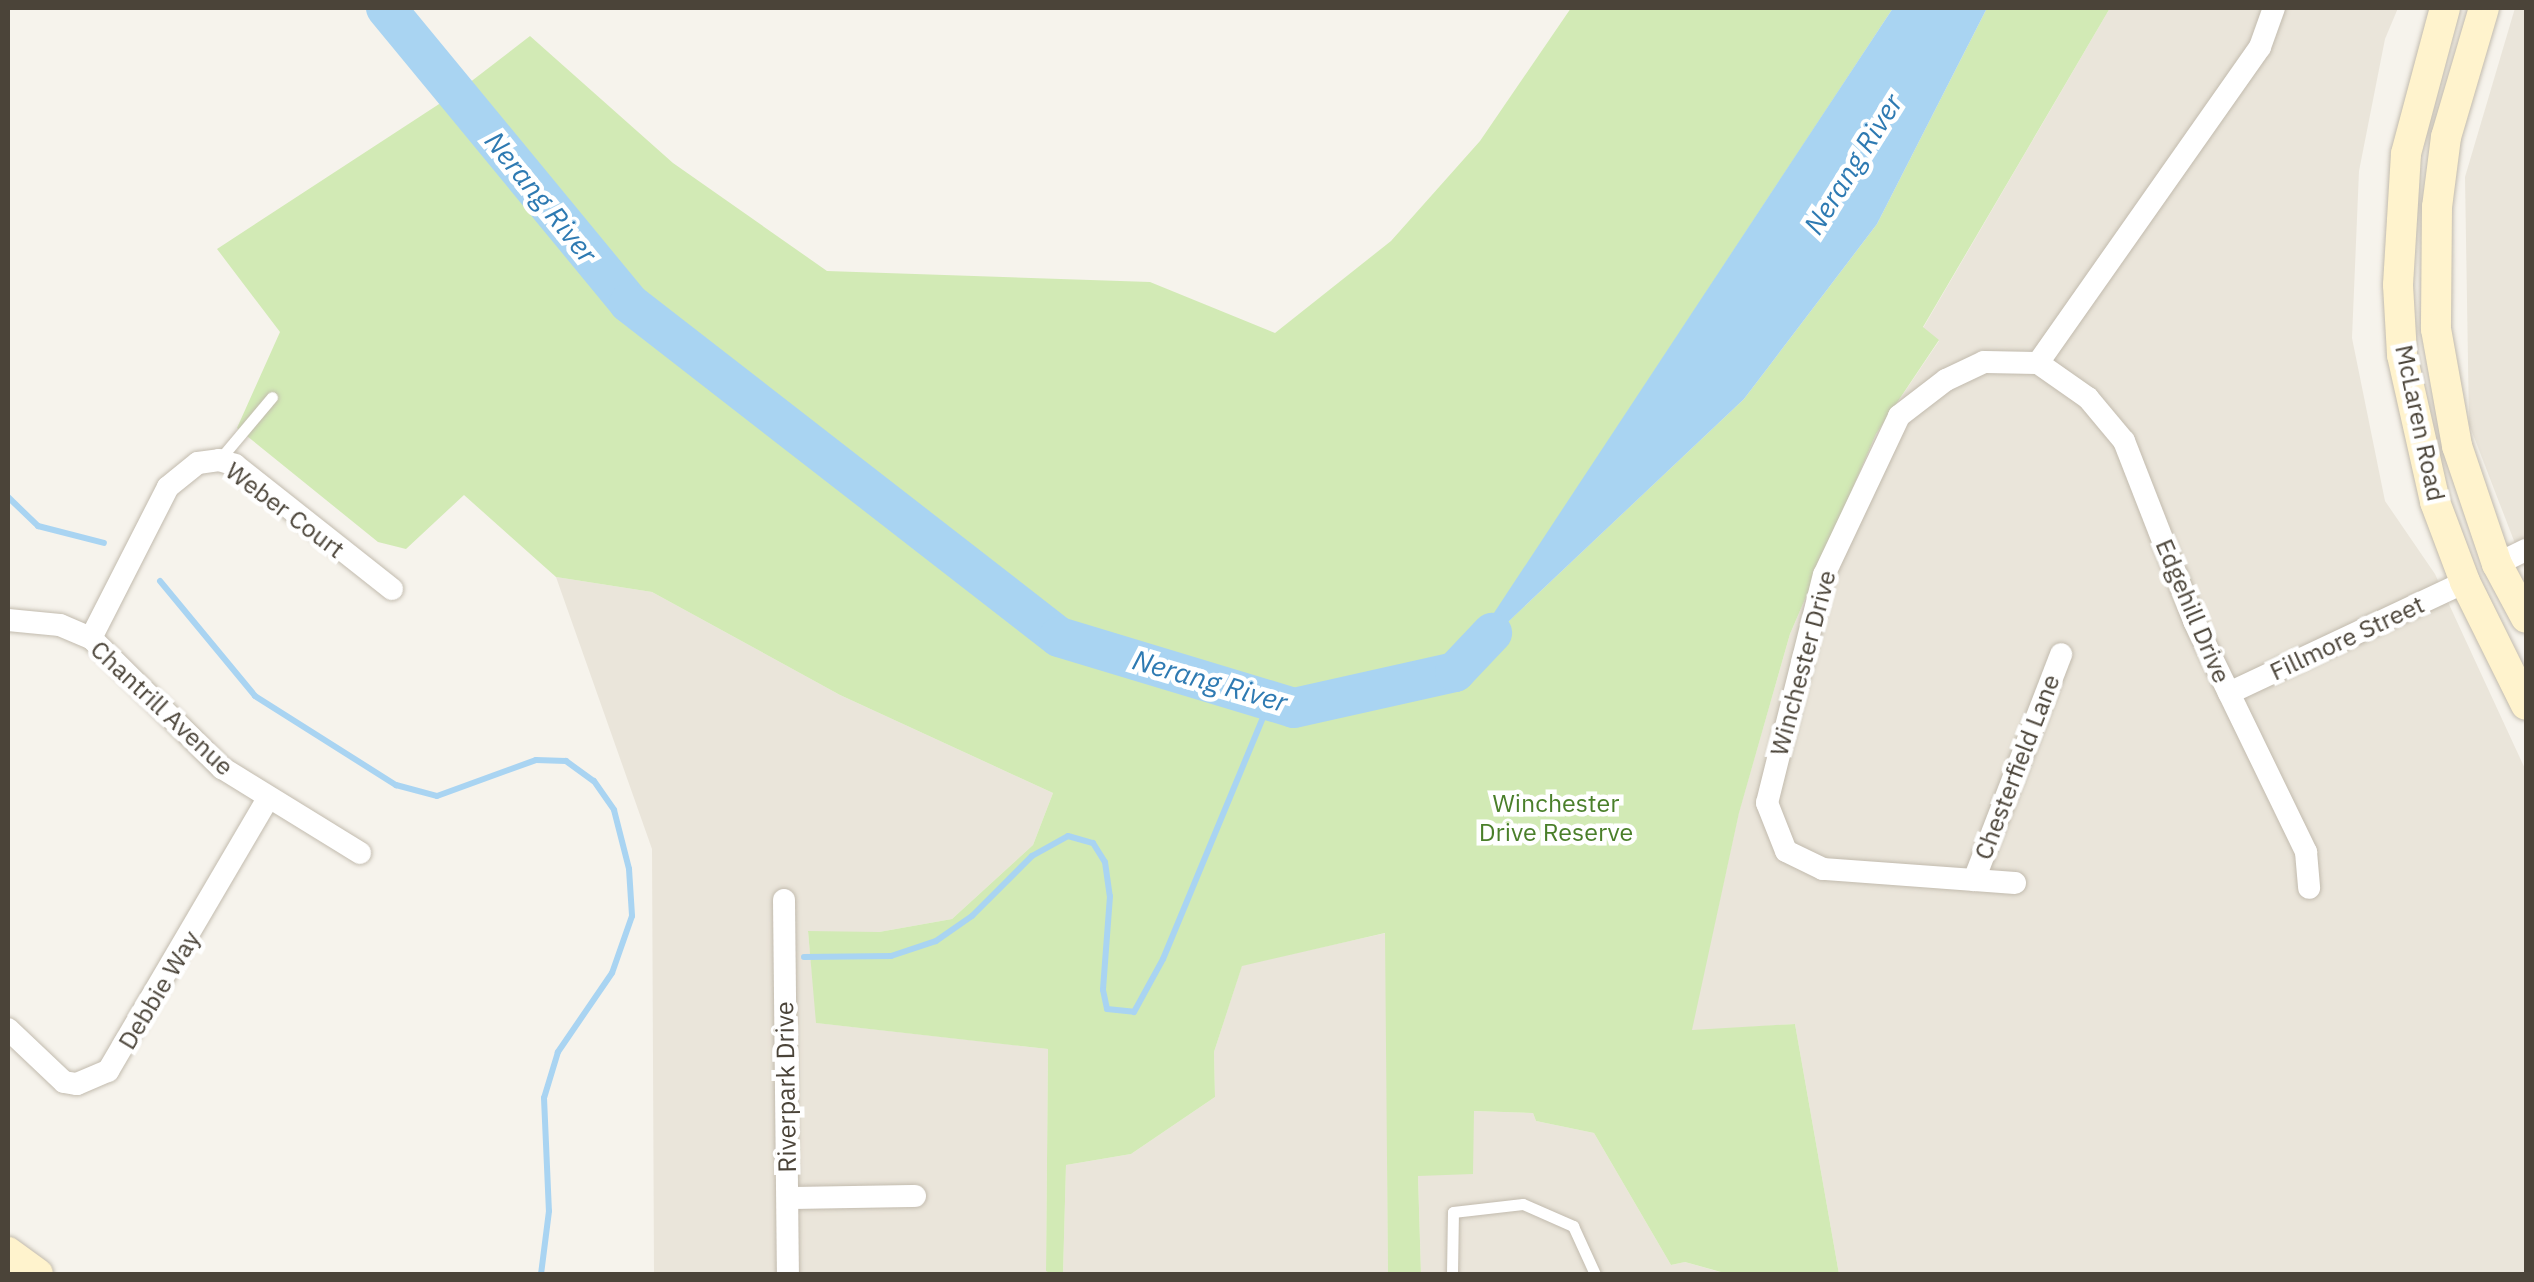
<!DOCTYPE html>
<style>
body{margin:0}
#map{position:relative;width:2534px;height:1282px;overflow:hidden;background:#f6f3ec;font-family:"IBM Plex Sans",sans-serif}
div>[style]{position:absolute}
.residential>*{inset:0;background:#eae5da}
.green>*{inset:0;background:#d2eab5}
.water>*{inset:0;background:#a9d4f2}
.stream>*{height:6px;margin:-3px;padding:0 3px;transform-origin:3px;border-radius:3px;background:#a9d4f2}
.river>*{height:40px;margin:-20px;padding:0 20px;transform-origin:20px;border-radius:20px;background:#a9d4f2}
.roads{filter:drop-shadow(0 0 2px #c2bbae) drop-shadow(0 0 2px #c2bbae)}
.lane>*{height:11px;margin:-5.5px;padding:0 5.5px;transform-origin:5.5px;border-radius:5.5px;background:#fff}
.street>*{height:22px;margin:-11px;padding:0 11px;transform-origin:11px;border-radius:11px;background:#fff}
.secondary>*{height:30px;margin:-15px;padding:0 15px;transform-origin:15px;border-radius:15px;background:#fff3cd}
span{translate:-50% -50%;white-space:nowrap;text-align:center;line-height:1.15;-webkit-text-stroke:9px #fff;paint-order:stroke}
.street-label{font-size:25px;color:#4b4439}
.park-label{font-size:25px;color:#4a7f2a}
.water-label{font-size:28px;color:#2e7ab2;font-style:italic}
.frame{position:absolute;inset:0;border:10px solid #4b4439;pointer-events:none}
</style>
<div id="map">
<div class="residential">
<div style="clip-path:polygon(2110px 8px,2398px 8px,2385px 39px,2359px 171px,2352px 338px,2385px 501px,2435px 574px,2526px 771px,2526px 1274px,1839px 1274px,1795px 1024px,1691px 1031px,1739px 812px,1790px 634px,1876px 434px,1939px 341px,1923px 328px)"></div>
<div style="clip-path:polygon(2515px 8px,2526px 8px,2526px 572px,2469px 424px,2465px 177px)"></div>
<div style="clip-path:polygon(556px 577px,652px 592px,840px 695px,1053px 793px,1033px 845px,952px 919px,879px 932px,808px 932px,817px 1023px,1048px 1049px,1046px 1270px,1052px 1274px,654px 1274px,652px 849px)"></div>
<div style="clip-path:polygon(1386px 933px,1388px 1274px,1063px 1274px,1066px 1165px,1131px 1154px,1215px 1097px,1214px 1052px,1242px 965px)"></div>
<div style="clip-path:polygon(1473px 1111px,1533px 1113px,1536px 1121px,1594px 1133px,1671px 1265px,1685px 1262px,1727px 1274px,1421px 1274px,1418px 1175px,1473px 1173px)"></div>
</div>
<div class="green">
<div style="clip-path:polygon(1571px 8px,1893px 8px,1459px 668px,1744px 399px,1877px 224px,1987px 8px,2110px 8px,1923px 327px,1939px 340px,1876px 434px,1790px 634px,1739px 813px,1692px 1030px,1795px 1024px,1839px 1274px,1728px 1274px,1685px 1262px,1671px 1265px,1594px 1133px,1536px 1121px,1533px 1113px,1474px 1111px,1473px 1174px,1418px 1176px,1421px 1274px,1388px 1274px,1385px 933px,1242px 966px,1214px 1052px,1215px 1097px,1131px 1154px,1066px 1165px,1063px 1274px,1052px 1274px,1046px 1271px,1048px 1049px,816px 1023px,808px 931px,879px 932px,952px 919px,1033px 845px,1053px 793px,840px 695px,652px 592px,556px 577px,464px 495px,406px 549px,378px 542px,237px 428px,280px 332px,217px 249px,456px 93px,530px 36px,673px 163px,827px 271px,1150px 282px,1275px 333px,1391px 241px,1480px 141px)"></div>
</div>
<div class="water">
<div style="clip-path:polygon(1893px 8px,1987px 8px,1877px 224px,1744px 399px,1455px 672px)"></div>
</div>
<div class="stream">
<div style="left:8px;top:497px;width:42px;rotate:44deg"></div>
<div style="left:38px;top:526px;width:68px;rotate:14.4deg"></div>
<div style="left:160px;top:581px;width:149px;rotate:50.4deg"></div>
<div style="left:255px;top:696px;width:167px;rotate:32.3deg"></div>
<div style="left:396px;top:785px;width:42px;rotate:15deg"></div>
<div style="left:437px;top:796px;width:105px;rotate:-20deg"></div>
<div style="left:536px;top:760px;width:30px;rotate:2deg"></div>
<div style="left:566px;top:761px;width:34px;rotate:36deg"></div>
<div style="left:594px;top:781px;width:35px;rotate:55deg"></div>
<div style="left:614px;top:810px;width:61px;rotate:75.7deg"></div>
<div style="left:629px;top:869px;width:47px;rotate:86.3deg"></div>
<div style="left:632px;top:916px;width:60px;rotate:109.3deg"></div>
<div style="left:612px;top:973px;width:96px;rotate:124.4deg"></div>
<div style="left:558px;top:1052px;width:48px;rotate:106.9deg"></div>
<div style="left:544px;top:1098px;width:113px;rotate:87.5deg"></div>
<div style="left:549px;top:1211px;width:64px;rotate:97.2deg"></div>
<div style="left:804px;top:957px;width:87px;rotate:-0.7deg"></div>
<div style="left:891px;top:956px;width:47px;rotate:-18.4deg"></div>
<div style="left:936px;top:941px;width:44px;rotate:-34.8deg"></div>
<div style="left:972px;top:916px;width:85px;rotate:-45deg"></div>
<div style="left:1032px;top:856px;width:41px;rotate:-29.1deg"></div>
<div style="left:1068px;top:836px;width:26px;rotate:16deg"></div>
<div style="left:1093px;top:843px;width:22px;rotate:58deg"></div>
<div style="left:1105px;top:862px;width:34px;rotate:82deg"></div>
<div style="left:1110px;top:896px;width:94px;rotate:94.3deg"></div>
<div style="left:1103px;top:990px;width:19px;rotate:78deg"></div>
<div style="left:1107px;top:1009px;width:27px;rotate:6deg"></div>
<div style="left:1134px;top:1012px;width:60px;rotate:-61.3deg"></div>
<div style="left:1163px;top:959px;width:279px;rotate:-67.5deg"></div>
</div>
<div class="river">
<div style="left:386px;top:8px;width:382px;rotate:50.5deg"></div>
<div style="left:629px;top:303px;width:544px;rotate:37.84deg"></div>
<div style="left:1059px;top:637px;width:245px;rotate:16.8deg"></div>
<div style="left:1294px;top:708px;width:165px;rotate:-12.6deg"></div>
<div style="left:1455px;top:672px;width:54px;rotate:-46.5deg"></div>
</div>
<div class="roads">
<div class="lane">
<div style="left:219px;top:460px;width:82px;rotate:-49.9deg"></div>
<div style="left:1452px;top:1274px;width:62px;rotate:-89.1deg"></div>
<div style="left:1453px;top:1212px;width:70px;rotate:-6.5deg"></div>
<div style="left:1523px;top:1204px;width:55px;rotate:23.7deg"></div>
<div style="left:1573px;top:1226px;width:53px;rotate:65.4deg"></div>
</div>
<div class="street">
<div style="left:2038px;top:363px;width:61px;rotate:35deg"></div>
<div style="left:2088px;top:398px;width:56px;rotate:50.1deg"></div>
<div style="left:2124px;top:441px;width:193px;rotate:68.7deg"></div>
<div style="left:2194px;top:621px;width:257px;rotate:64.1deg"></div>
<div style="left:2306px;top:852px;width:36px;rotate:85deg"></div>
<div style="left:2038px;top:363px;width:386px;rotate:-54.9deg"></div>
<div style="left:2260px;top:47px;width:41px;rotate:-70.3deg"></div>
<div style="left:2497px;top:564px;width:32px;rotate:-26deg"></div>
<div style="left:8px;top:620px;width:52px;rotate:5.5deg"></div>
<div style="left:60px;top:625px;width:34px;rotate:23deg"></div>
<div style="left:91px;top:638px;width:185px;rotate:44.8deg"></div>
<div style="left:222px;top:768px;width:162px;rotate:31.6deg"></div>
<div style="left:91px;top:638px;width:169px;rotate:-63deg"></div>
<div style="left:168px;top:487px;width:38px;rotate:-39deg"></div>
<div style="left:198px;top:463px;width:21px;rotate:-8deg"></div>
<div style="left:219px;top:460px;width:17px;rotate:17deg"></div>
<div style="left:235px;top:465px;width:200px;rotate:38.3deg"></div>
<div style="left:2229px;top:693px;width:261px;rotate:-25.2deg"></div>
<div style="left:1974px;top:880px;width:242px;rotate:-68.9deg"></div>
<div style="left:2015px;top:883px;width:193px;rotate:-175.8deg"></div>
<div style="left:1823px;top:869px;width:41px;rotate:-154.1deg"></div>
<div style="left:1786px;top:851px;width:52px;rotate:-111.6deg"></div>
<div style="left:1767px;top:803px;width:235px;rotate:-76deg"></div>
<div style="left:1824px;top:575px;width:176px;rotate:-64.7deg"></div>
<div style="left:1899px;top:416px;width:59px;rotate:-37.5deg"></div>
<div style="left:1946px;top:380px;width:42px;rotate:-25.3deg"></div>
<div style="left:1984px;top:362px;width:54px;rotate:1.1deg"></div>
<div style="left:784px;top:900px;width:374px;rotate:89.4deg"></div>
<div style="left:8px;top:1029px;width:77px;rotate:43.4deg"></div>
<div style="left:64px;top:1082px;width:13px;rotate:9deg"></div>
<div style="left:77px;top:1084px;width:34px;rotate:-23deg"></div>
<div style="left:108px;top:1071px;width:316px;rotate:-59.6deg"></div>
<div style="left:789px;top:1198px;width:126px;rotate:-0.9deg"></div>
</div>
<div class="secondary">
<div style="left:2445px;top:8px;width:151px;rotate:105deg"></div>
<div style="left:2406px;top:154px;width:131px;rotate:93.5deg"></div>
<div style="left:2398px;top:285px;width:70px;rotate:86.7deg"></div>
<div style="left:2402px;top:355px;width:151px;rotate:77.3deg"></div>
<div style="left:2435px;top:502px;width:85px;rotate:69.4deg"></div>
<div style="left:2465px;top:582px;width:137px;rotate:63.6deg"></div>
<div style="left:2484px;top:8px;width:134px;rotate:106.4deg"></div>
<div style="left:2446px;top:137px;width:71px;rotate:97.3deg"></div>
<div style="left:2437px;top:207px;width:122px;rotate:90.5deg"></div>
<div style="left:2436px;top:329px;width:119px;rotate:79.8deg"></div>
<div style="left:2457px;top:446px;width:125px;rotate:71.3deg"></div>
<div style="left:2497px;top:564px;width:61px;rotate:61.8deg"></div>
<div style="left:8px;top:1252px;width:37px;rotate:36deg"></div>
</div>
</div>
<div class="street-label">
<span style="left:2420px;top:423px;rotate:78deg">McLaren Road</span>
<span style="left:285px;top:510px;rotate:37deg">Weber Court</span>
<span style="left:2193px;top:611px;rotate:67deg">Edgehill Drive</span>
<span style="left:2347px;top:638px;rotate:-25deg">Fillmore Street</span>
<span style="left:1803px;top:663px;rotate:-75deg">Winchester Drive</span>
<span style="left:162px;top:708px;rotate:43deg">Chantrill Avenue</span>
<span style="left:2017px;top:767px;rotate:-69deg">Chesterfield Lane</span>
<span style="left:159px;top:990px;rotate:-59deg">Debbie Way</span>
<span style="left:786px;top:1087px;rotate:-91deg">Riverpark Drive</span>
</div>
<div class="park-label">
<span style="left:1556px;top:818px">Winchester<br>Drive Reserve</span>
</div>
<div class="water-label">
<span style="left:1853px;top:164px;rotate:-58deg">Nerang River</span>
<span style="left:541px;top:197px;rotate:51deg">Nerang River</span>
<span style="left:1210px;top:681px;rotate:16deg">Nerang River</span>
</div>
<div class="frame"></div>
</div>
